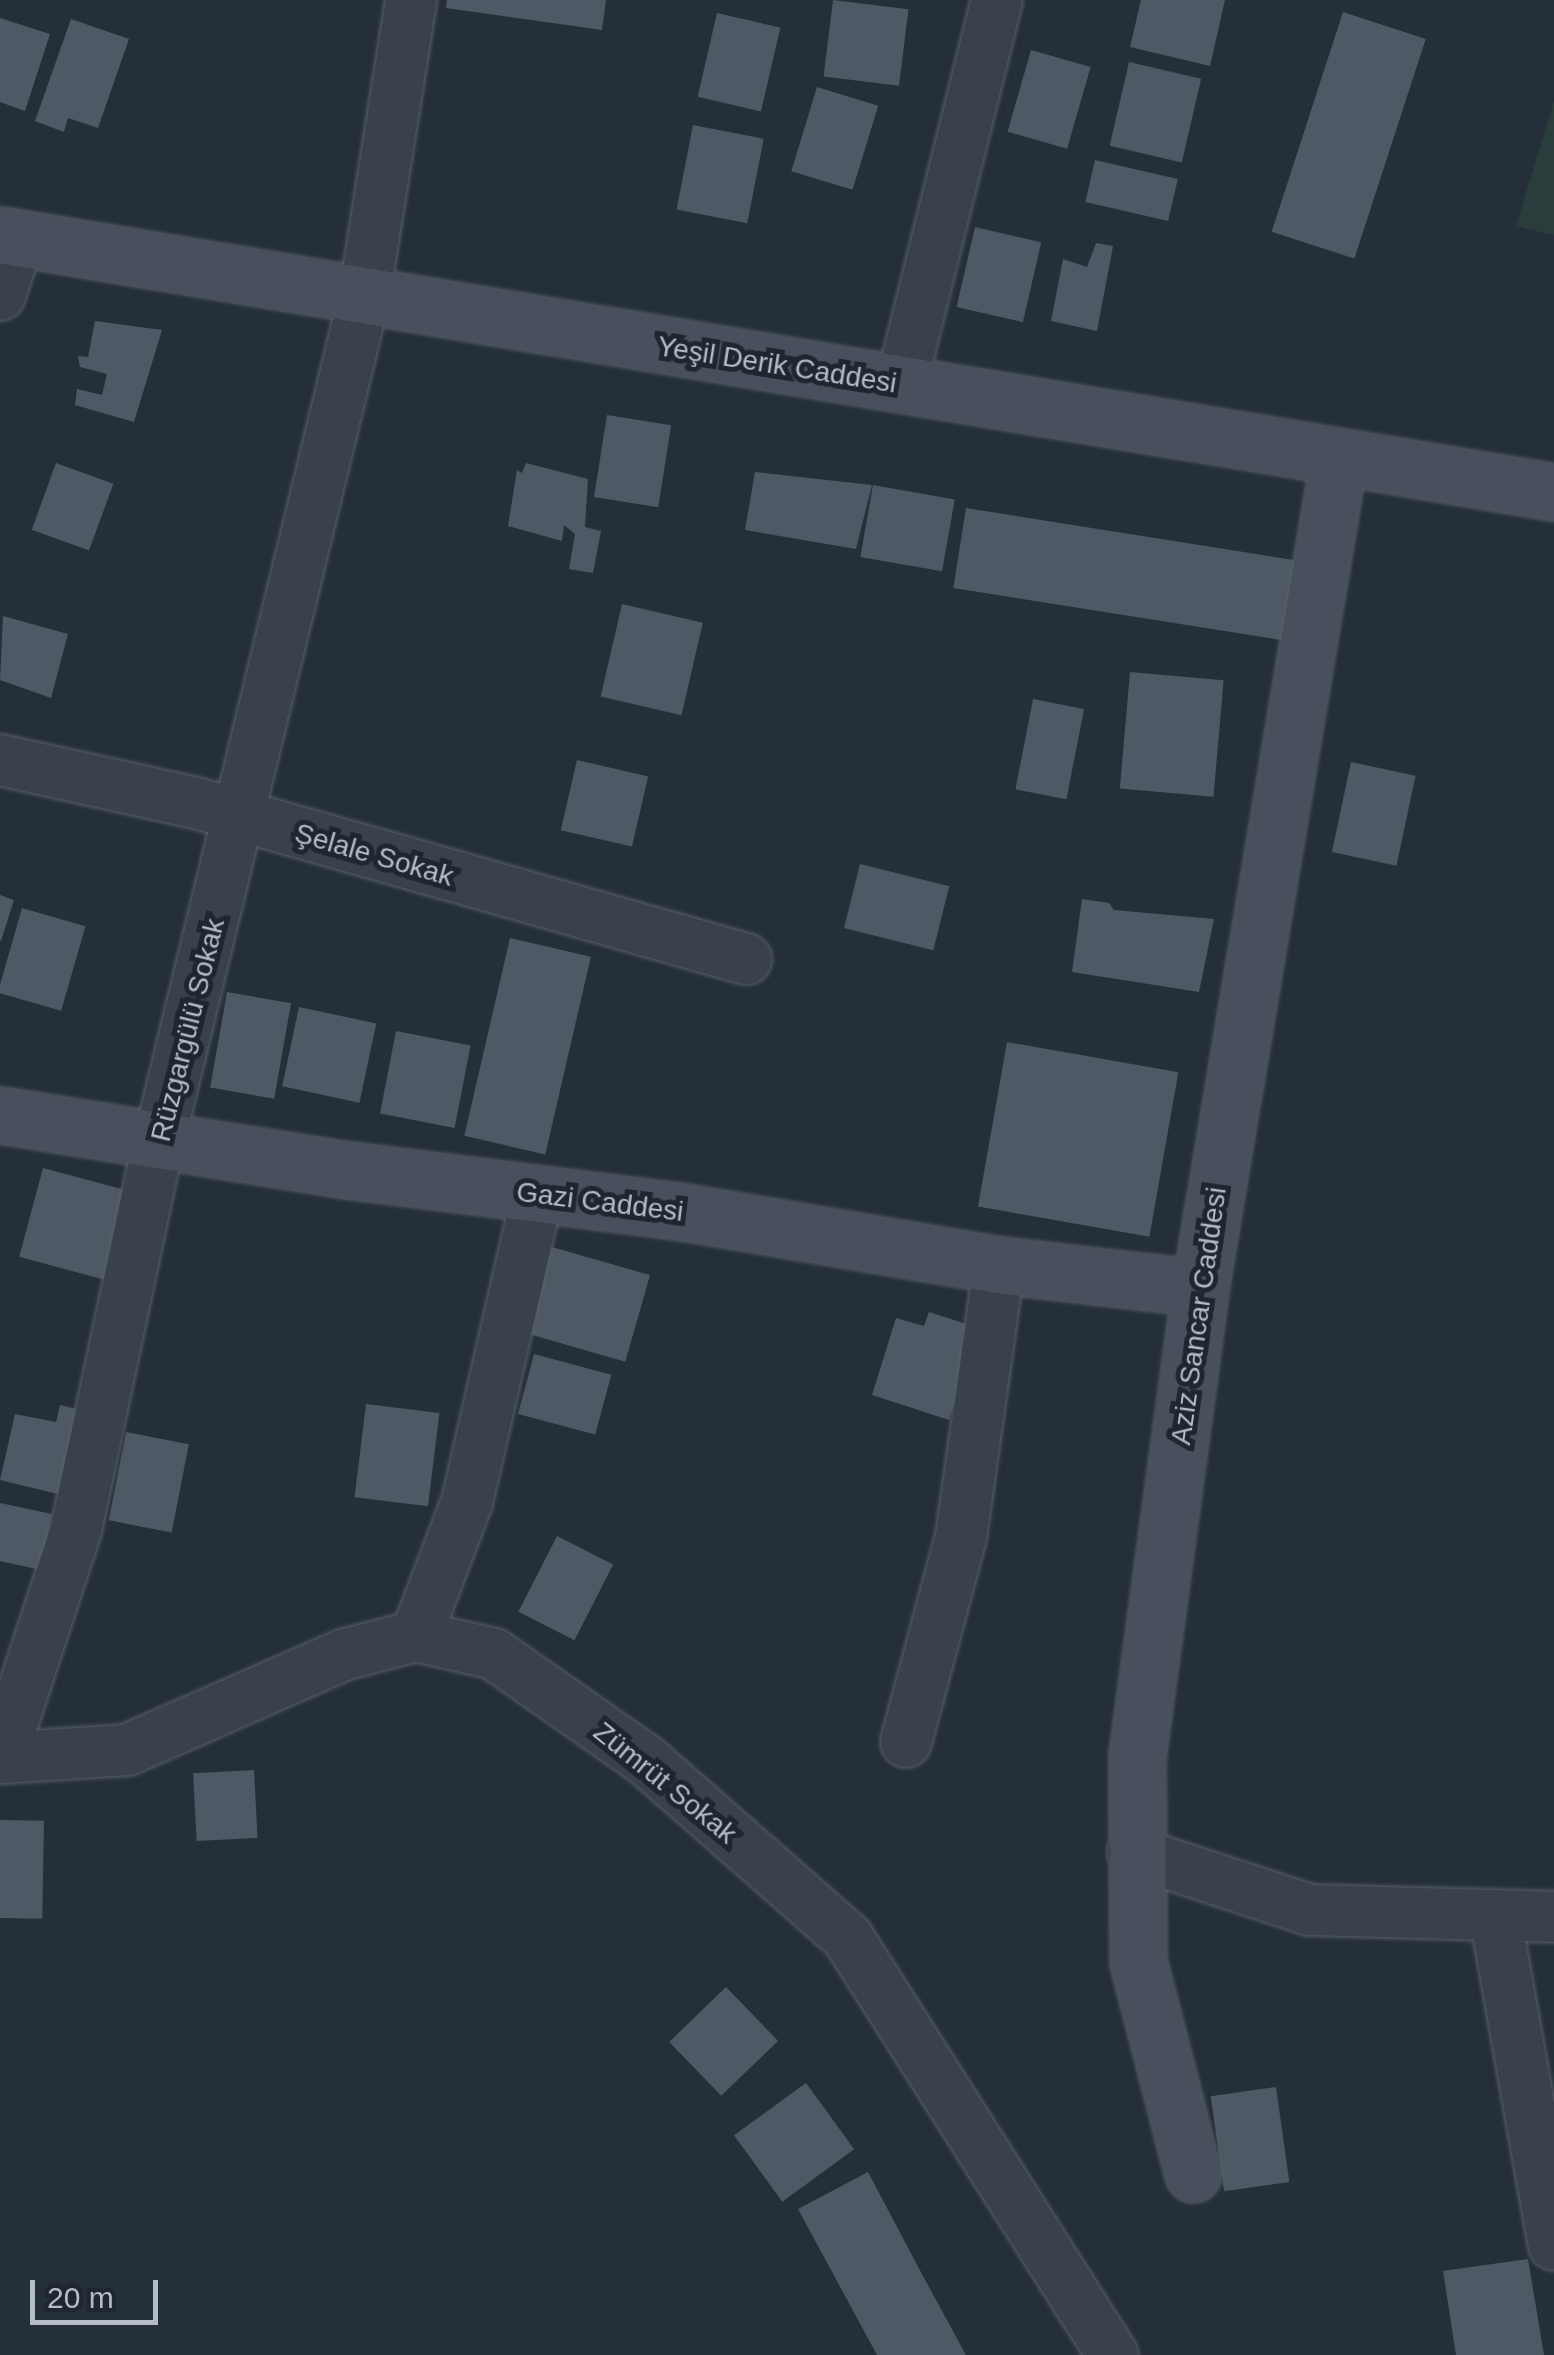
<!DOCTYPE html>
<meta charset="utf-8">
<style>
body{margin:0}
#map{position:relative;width:1554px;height:2355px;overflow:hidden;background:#252f39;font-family:Helvetica,sans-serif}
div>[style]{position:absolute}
.green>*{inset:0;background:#2a3d3c}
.building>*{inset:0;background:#4e5965;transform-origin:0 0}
.roads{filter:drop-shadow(0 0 2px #575f68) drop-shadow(0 0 2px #575f68)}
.street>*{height:50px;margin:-25px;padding:0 25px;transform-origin:25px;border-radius:25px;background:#39414a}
.secondary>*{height:55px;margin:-27.5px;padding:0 27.5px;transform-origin:27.5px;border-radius:27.5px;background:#47505c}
span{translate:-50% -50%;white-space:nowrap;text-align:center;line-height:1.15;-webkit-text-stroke:10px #1e262f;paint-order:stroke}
.street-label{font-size:28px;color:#b4bcc5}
.scale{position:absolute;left:30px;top:2280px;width:128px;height:45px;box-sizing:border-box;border:5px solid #b4bcc5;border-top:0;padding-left:12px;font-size:30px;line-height:35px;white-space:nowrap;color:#b4bcc5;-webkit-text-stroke:8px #1e262f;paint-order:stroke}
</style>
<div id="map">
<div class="green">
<div style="clip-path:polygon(1554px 101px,1554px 235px,1516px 226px)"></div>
</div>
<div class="building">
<div style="clip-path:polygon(447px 0,606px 0,602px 30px,446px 8px)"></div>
<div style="left:833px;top:0;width:76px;height:77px;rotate:7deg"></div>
<div style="clip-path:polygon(1141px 0,1225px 0,1210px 66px,1130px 47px)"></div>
<div style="left:1343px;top:12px;width:87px;height:231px;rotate:18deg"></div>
<div style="left:717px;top:13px;width:65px;height:86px;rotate:13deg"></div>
<div style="clip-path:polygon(0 18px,50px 34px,25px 111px,0 102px)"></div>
<div style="clip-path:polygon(71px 19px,129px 39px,98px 128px,68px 118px,64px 132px,35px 121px)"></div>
<div style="left:1031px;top:50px;width:62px;height:85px;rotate:16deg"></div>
<div style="left:1129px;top:62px;width:74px;height:86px;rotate:13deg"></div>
<div style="left:817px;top:87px;width:64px;height:88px;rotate:17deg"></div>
<div style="left:693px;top:125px;width:72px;height:86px;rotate:11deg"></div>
<div style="left:1095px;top:160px;width:85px;height:43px;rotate:13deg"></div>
<div style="left:975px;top:227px;width:68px;height:82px;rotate:13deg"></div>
<div style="clip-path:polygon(1096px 243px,1113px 246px,1097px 331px,1051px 321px,1063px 259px,1087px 267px)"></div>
<div style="clip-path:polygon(95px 321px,162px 330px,134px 422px,75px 405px,77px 389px,102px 395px,107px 374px,80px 367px,78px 356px,88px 357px)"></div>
<div style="left:607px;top:415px;width:65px;height:83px;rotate:9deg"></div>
<div style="left:56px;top:463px;width:61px;height:71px;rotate:20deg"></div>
<div style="clip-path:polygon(526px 463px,588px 479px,585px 527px,601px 531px,593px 573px,569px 569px,575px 534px,564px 525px,562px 541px,508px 526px,517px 470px,522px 473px)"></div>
<div style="clip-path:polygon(755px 472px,872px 485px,856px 549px,745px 530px)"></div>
<div style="left:873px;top:485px;width:83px;height:73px;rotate:10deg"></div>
<div style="left:966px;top:508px;width:335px;height:81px;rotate:9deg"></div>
<div style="left:622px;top:604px;width:83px;height:95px;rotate:13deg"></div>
<div style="clip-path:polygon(3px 616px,68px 634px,51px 698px,0 680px)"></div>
<div style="left:1130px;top:672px;width:94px;height:117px;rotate:5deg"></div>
<div style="left:1033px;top:699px;width:52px;height:92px;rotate:11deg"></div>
<div style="left:577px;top:760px;width:73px;height:72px;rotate:13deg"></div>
<div style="left:1351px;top:762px;width:66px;height:92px;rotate:12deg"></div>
<div style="left:860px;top:864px;width:92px;height:66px;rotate:14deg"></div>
<div style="clip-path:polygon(0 895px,14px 900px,1px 941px,0 940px)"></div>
<div style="clip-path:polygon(1082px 899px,1109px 903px,1114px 910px,1214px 919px,1199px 992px,1072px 972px)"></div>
<div style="left:22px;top:908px;width:66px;height:88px;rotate:16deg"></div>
<div style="left:510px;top:938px;width:83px;height:203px;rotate:13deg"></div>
<div style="left:227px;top:992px;width:65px;height:97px;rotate:10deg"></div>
<div style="left:299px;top:1007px;width:79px;height:81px;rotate:12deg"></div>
<div style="left:396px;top:1031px;width:76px;height:84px;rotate:11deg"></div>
<div style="left:1007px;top:1042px;width:174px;height:167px;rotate:10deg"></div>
<div style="left:43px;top:1168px;width:98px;height:92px;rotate:15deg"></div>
<div style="left:552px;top:1247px;width:102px;height:90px;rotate:16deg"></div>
<div style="clip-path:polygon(929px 1312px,979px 1328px,949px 1420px,872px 1395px,896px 1318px,924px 1326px)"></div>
<div style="left:534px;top:1354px;width:80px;height:62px;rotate:15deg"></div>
<div style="left:366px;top:1404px;width:74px;height:94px;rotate:7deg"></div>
<div style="clip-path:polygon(60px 1405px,89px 1412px,66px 1496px,0 1480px,15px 1414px,56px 1422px)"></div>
<div style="left:126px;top:1432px;width:64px;height:90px;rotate:11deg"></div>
<div style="clip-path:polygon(0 1503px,52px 1514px,41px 1570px,0 1561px)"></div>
<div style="left:557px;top:1536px;width:63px;height:85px;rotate:27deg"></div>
<div style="left:254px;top:1770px;width:68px;height:61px;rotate:87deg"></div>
<div style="left:0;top:1820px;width:44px;height:98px;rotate:1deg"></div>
<div style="left:726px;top:1987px;width:75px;height:79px;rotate:46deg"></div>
<div style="left:806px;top:2083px;width:82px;height:89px;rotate:54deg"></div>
<div style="left:1276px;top:2087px;width:96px;height:66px;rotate:82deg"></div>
<div style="clip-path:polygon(868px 2172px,923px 2276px,966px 2355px,877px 2355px,798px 2209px)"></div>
<div style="clip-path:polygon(1528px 2259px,1544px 2355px,1456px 2355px,1443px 2271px)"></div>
</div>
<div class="roads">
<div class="street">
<div style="left:0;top:295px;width:60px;rotate:-71.6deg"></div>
<div style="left:901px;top:385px;width:397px;rotate:-76deg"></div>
<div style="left:0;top:760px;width:201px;rotate:12.4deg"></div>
<div style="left:196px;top:803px;width:572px;rotate:15.84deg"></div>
<div style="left:416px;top:1636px;width:143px;rotate:-69.2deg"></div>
<div style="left:467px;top:1502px;width:317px;rotate:-77.1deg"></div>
<div style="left:906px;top:1742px;width:212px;rotate:-75deg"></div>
<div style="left:961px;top:1537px;width:275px;rotate:-82deg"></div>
<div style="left:0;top:1758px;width:127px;rotate:-3.6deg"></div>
<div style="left:127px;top:1750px;width:239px;rotate:-23.7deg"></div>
<div style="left:346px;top:1654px;width:72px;rotate:-14.4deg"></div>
<div style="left:416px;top:1636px;width:80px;rotate:13deg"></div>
<div style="left:494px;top:1654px;width:188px;rotate:35deg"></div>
<div style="left:648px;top:1762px;width:266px;rotate:41.3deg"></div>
<div style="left:848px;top:1938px;width:494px;rotate:57.6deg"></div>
<div style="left:1px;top:1758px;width:240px;rotate:-71.8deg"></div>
<div style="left:76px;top:1530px;width:398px;rotate:-78deg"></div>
<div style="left:159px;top:1141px;width:868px;rotate:-76.33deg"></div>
<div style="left:364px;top:298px;width:302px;rotate:-81deg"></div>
<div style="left:1133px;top:1852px;width:185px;rotate:18.2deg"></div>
<div style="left:1309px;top:1910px;width:245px;rotate:1.6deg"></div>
<div style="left:1495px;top:1915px;width:335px;rotate:79.9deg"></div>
</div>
<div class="secondary">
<div style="left:0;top:235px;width:1575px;rotate:9.39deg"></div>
<div style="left:0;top:1115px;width:352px;rotate:9deg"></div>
<div style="left:348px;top:1170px;width:332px;rotate:7.1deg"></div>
<div style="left:677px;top:1211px;width:326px;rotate:9.5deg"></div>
<div style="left:999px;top:1265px;width:202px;rotate:6.5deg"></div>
<div style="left:1193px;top:2174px;width:220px;rotate:-104.5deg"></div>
<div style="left:1138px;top:1961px;width:205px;rotate:-90.3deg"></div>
<div style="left:1137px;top:1756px;width:472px;rotate:-82.3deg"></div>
<div style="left:1200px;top:1288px;width:843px;rotate:-80.5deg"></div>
</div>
</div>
<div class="street-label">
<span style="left:777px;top:365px;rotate:9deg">Yeşil Derik Caddesi</span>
<span style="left:374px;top:855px;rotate:16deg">Şelale Sokak</span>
<span style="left:188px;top:1030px;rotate:-76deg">Rüzgargülü Sokak</span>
<span style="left:600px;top:1202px;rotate:7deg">Gazi Caddesi</span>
<span style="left:1199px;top:1316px;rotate:-82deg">Aziz Sancar Caddesi</span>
<span style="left:665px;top:1783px;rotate:39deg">Zümrüt Sokak</span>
</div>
<div class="scale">20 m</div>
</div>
